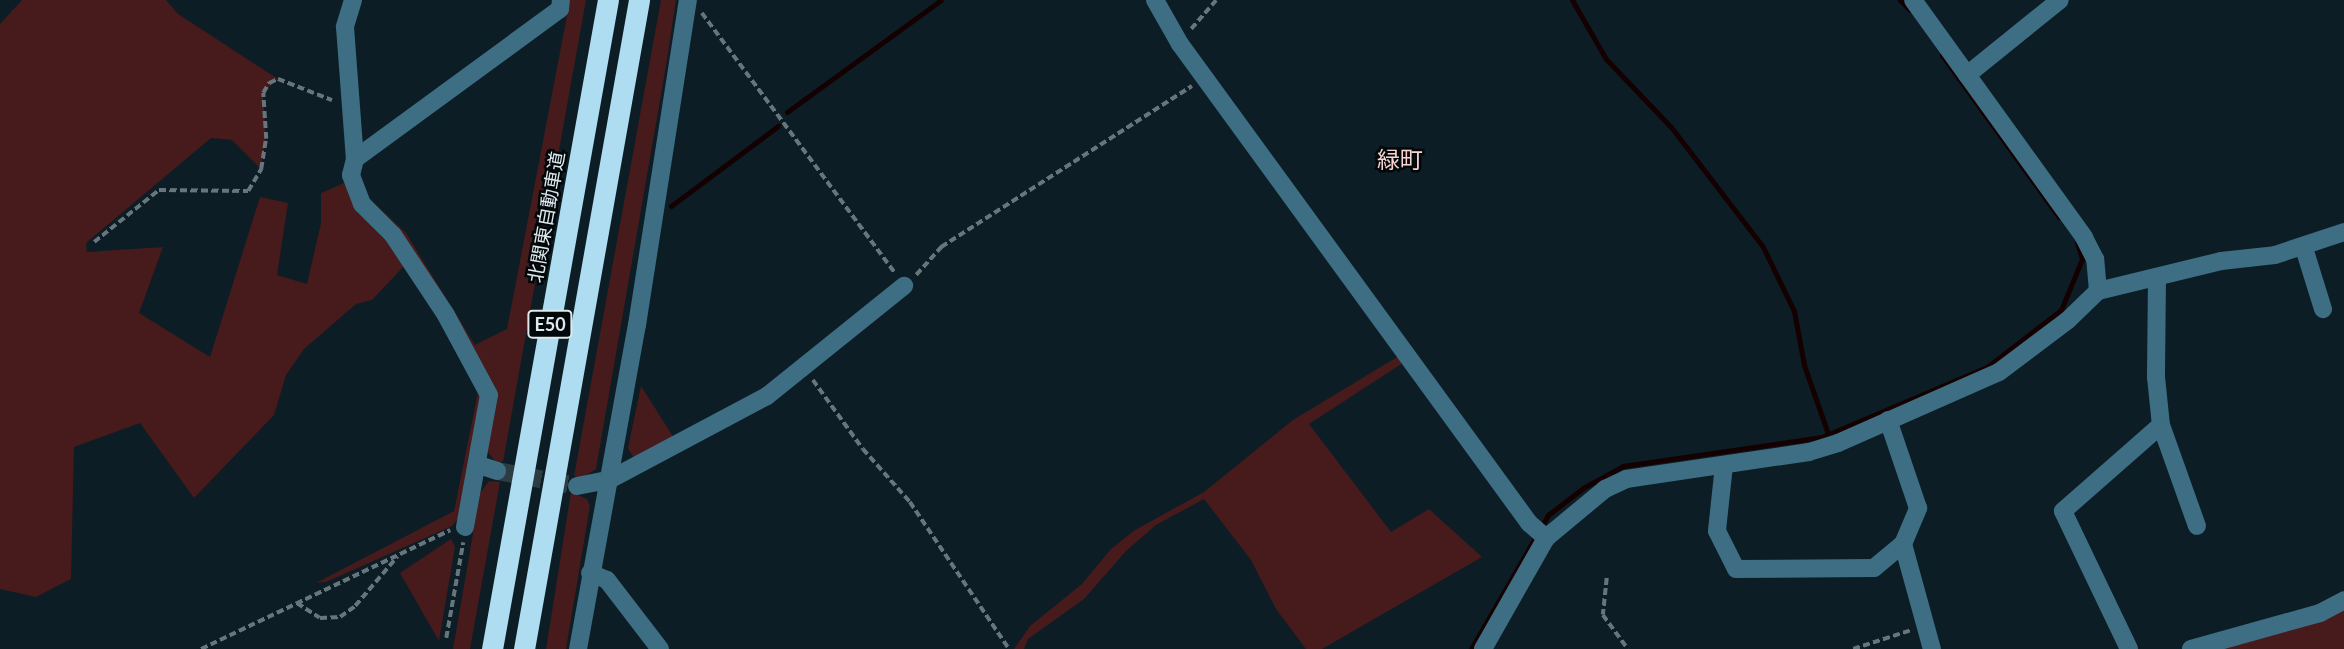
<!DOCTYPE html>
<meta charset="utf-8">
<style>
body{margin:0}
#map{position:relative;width:2344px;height:649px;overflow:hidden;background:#0c1d25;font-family:Lato,"Noto Sans JP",sans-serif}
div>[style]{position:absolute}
.green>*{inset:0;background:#471a1b}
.stream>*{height:5px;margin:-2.5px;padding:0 2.5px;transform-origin:2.5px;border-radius:2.5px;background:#140000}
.minor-tunnel>*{height:18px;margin-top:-9px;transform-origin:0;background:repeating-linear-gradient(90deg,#2c3c43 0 18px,transparent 0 27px)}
.path>*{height:3.5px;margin-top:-1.75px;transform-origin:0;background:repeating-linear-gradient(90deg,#67767c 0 7px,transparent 0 10.5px)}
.minor>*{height:18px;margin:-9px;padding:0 9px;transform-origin:9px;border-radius:9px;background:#3d6e83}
.highway>*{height:21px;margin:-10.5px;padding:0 10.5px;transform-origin:10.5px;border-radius:10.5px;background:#aedcf1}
span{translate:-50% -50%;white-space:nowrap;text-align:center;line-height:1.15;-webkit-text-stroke:5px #020709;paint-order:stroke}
.shield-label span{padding:2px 5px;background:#020709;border:2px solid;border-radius:5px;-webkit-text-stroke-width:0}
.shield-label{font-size:18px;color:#dee9ee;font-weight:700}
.street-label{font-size:19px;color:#dee9ee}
.quarter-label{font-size:23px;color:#f7d3d1}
</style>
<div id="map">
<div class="green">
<div style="clip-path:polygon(22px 0,166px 0,178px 14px,278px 79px,263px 93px,266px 139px,261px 169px,232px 140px,211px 138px,86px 243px,87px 252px,163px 247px,139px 313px,210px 357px,260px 197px,288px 203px,277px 275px,307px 284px,321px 223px,321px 193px,344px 183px,361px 215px,407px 263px,372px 300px,356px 304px,304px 349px,286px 375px,274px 415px,194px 498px,140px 423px,74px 447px,71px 579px,36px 597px,0 589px,0 24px)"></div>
<div style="clip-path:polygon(570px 0,586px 0,503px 462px,495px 461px,487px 451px,497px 392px,367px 196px,406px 233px,475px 345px,507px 329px)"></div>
<div style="clip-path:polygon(661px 0,676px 0,667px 60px,596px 469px,582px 478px,574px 476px)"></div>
<div style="clip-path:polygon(1402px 354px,1406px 361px,1309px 424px,1391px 532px,1429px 509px,1482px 557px,1322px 649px,1306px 649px,1276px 609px,1251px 560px,1204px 499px,1156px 525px,1126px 551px,1084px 599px,1028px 639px,1024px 649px,1014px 649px,1030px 626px,1082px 584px,1111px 549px,1135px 530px,1204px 492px,1293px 420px)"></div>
<div style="clip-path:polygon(641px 386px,674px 438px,634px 459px,628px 448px)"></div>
<div style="clip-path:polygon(478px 392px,483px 398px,461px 515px,452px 526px,326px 582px,316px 583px,454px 511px)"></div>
<div style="clip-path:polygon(489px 481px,500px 482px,470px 649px,453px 649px,480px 493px)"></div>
<div style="clip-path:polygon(571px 492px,587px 499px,590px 506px,566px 649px,546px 649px)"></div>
<div style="clip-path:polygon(451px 539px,455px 547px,439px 641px,400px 573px)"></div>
<div style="clip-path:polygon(2344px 600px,2344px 649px,2191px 649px)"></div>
</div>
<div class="stream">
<div style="left:1572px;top:0;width:68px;rotate:60deg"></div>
<div style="left:1606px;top:59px;width:94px;rotate:46.3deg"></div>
<div style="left:1671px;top:127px;width:151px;rotate:52.5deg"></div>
<div style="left:1763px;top:247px;width:71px;rotate:64.2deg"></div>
<div style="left:1794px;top:311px;width:55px;rotate:79.5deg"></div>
<div style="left:1804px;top:365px;width:73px;rotate:70.8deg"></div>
<div style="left:1900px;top:0;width:14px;rotate:45deg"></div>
<div style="left:1942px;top:55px;width:200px;rotate:54.2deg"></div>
<div style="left:787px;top:112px;width:190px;rotate:-36deg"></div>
<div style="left:671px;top:206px;width:134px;rotate:-36.8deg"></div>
<div style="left:1471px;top:649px;width:155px;rotate:-60.1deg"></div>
<div style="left:1548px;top:515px;width:44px;rotate:-37.6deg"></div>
<div style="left:1583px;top:488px;width:46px;rotate:-28.8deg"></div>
<div style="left:1623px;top:466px;width:201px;rotate:-8.3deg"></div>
<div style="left:1822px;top:437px;width:179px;rotate:-23deg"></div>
<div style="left:1987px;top:367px;width:93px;rotate:-37.6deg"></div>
<div style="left:2061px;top:310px;width:55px;rotate:-67.6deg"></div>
<div style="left:2082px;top:259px;width:18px;rotate:-106deg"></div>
</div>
<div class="minor-tunnel">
<div style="left:497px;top:471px;width:81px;rotate:10.6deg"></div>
</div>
<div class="path">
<div style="left:702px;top:13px;width:324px;rotate:53.4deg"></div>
<div style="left:1191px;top:29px;width:38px;rotate:-49deg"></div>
<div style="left:94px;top:242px;width:83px;rotate:-38.7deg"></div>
<div style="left:159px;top:190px;width:89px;rotate:0.6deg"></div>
<div style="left:248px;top:191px;width:26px;rotate:-59deg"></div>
<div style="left:261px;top:169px;width:30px;rotate:-81deg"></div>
<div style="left:266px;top:139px;width:46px;rotate:-93.7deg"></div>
<div style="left:263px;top:93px;width:12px;rotate:-59deg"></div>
<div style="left:269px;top:83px;width:10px;rotate:-24deg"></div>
<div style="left:278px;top:79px;width:58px;rotate:21.3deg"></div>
<div style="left:916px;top:275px;width:38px;rotate:-48deg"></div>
<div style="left:941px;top:247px;width:298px;rotate:-32.7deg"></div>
<div style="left:813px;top:380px;width:85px;rotate:54.1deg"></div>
<div style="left:863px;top:449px;width:71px;rotate:48.4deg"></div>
<div style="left:910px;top:502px;width:177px;rotate:56deg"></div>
<div style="left:1607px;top:578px;width:37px;rotate:96deg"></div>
<div style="left:1603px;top:615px;width:42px;rotate:53.7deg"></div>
<div style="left:297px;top:603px;width:27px;rotate:33deg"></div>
<div style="left:320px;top:618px;width:20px;rotate:-3deg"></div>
<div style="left:340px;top:617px;width:19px;rotate:-36deg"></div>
<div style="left:355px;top:606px;width:65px;rotate:-49.4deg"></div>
<div style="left:446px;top:638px;width:97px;rotate:-79.9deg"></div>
<div style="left:201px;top:649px;width:276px;rotate:-25.5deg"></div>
<div style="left:1853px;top:649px;width:61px;rotate:-18.1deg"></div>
</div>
<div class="minor">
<div style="left:353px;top:0;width:28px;rotate:107deg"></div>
<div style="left:345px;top:27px;width:132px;rotate:85.7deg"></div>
<div style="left:1155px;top:0;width:51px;rotate:60.4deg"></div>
<div style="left:1180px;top:44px;width:593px;rotate:53.92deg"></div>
<div style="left:1529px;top:523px;width:23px;rotate:41deg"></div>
<div style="left:1967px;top:75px;width:119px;rotate:-38.9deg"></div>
<div style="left:2304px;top:248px;width:64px;rotate:72.7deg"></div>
<div style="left:2157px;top:277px;width:100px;rotate:90.6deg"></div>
<div style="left:2156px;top:377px;width:48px;rotate:84.1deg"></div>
<div style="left:2161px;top:425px;width:107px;rotate:70.4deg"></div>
<div style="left:2098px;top:291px;width:127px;rotate:-13.7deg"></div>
<div style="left:2221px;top:261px;width:54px;rotate:-6.3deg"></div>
<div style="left:2275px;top:255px;width:73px;rotate:-18.4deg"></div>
<div style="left:479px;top:465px;width:19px;rotate:18deg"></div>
<div style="left:1724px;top:465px;width:66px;rotate:96.1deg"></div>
<div style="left:1717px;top:531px;width:42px;rotate:63.4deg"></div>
<div style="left:1736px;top:569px;width:138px;rotate:-0.4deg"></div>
<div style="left:1874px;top:568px;width:38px;rotate:-40deg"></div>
<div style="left:1903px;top:544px;width:39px;rotate:-67deg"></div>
<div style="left:1918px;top:508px;width:93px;rotate:-108.8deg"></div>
<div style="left:577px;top:486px;width:33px;rotate:-11deg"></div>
<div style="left:609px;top:480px;width:179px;rotate:-28deg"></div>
<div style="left:767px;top:396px;width:176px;rotate:-38.8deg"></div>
<div style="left:465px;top:527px;width:134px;rotate:-79.7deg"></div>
<div style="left:489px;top:395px;width:91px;rotate:-118.3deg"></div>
<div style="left:446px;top:315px;width:96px;rotate:-123.5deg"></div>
<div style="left:393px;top:235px;width:44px;rotate:-135deg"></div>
<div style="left:362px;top:204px;width:31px;rotate:-111deg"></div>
<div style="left:351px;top:175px;width:16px;rotate:-76deg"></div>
<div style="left:355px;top:159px;width:254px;rotate:-36.2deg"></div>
<div style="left:560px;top:9px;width:9px;rotate:-84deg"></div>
<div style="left:1903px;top:544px;width:109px;rotate:74.6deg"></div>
<div style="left:590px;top:573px;width:18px;rotate:22deg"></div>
<div style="left:607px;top:580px;width:87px;rotate:52.5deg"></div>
<div style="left:578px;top:649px;width:329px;rotate:-79.7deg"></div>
<div style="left:637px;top:325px;width:329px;rotate:-81.1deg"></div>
<div style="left:1483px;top:649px;width:128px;rotate:-60.4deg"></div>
<div style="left:1546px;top:538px;width:77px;rotate:-39.7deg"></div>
<div style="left:1605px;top:489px;width:23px;rotate:-25deg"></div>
<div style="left:1626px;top:479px;width:185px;rotate:-8.4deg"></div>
<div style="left:1809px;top:452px;width:30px;rotate:-17deg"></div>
<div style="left:1838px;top:443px;width:176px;rotate:-23.8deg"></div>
<div style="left:1999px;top:372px;width:86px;rotate:-37deg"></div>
<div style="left:2068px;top:320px;width:42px;rotate:-44deg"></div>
<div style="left:2098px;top:291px;width:32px;rotate:-95deg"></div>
<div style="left:2095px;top:259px;width:25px;rotate:-117deg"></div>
<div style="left:2084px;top:237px;width:292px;rotate:-125.8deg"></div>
<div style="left:2129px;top:649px;width:153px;rotate:-115.6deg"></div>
<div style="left:2063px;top:511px;width:130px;rotate:-41.3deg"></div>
<div style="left:2191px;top:649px;width:134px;rotate:-15.6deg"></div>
<div style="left:2320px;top:613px;width:27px;rotate:-28deg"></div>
</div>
<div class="highway">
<div style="left:492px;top:649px;width:659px;rotate:-79.87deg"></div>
<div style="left:524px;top:649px;width:659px;rotate:-79.95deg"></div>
</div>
<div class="shield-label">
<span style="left:550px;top:324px">E50</span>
</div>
<div class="street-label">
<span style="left:546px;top:217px;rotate:-80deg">北関東自動車道</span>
</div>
<div class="quarter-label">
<span style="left:1400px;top:159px">緑町</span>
</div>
</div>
